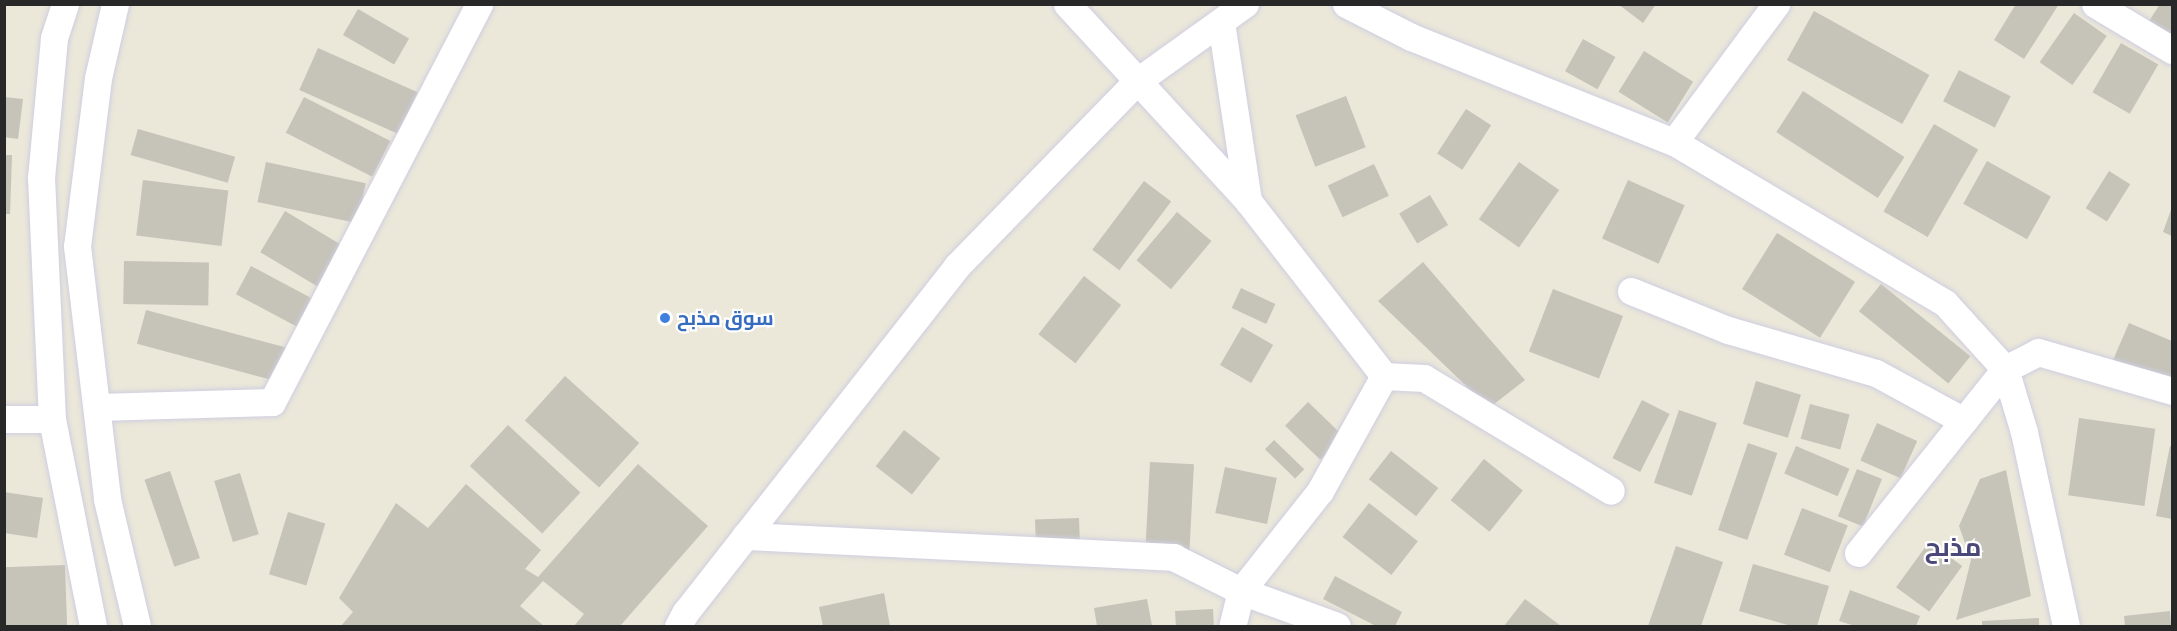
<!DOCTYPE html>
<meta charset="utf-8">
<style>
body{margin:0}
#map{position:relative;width:2177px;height:631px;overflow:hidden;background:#ebe7d9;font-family:"Fira Sans Condensed",Cairo,sans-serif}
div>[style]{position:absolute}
.building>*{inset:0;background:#c6c3b9;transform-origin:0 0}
.roads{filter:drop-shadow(0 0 2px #cecee1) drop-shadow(0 0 2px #cecee1)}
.minor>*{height:27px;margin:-13.5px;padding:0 13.5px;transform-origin:13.5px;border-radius:13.5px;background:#fff}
.dots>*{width:16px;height:16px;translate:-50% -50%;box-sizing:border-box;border:3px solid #fff;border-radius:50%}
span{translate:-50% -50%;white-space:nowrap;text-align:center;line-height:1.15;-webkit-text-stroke:4.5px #fff;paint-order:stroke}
.shop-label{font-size:20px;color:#366cbe;font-weight:700}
.left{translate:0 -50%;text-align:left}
.district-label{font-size:26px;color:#4a4878;font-weight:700}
.frame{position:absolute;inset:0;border:6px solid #282828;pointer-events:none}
</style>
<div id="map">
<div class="building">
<div style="clip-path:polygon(1618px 4px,1656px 4px,1643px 23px)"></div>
<div style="clip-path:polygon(2016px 4px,2059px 4px,2024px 59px,1994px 40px)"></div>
<div style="clip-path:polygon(2160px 4px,2172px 4px,2172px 36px,2149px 21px)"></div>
<div style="left:358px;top:9px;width:59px;height:30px;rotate:30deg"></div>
<div style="left:1814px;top:11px;width:132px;height:56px;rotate:29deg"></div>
<div style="left:2074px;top:13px;width:40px;height:60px;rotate:35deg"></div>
<div style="left:1583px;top:39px;width:37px;height:37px;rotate:29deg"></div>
<div style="left:2121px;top:43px;width:43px;height:57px;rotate:30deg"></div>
<div style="left:318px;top:48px;width:109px;height:46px;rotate:24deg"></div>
<div style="left:1644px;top:51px;width:58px;height:48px;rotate:32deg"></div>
<div style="left:1959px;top:70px;width:58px;height:35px;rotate:27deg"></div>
<div style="left:1803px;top:91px;width:121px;height:49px;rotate:33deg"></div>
<div style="left:1346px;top:96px;width:55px;height:54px;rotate:69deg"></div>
<div style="clip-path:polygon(4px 97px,23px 99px,18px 139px,4px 137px)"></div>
<div style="left:304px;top:97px;width:97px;height:40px;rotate:27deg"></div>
<div style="left:1466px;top:109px;width:30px;height:53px;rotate:33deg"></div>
<div style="left:1934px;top:124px;width:51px;height:101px;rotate:30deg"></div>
<div style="left:138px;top:129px;width:101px;height:27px;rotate:16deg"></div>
<div style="clip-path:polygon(4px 155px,12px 155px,10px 214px,4px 214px)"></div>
<div style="left:1987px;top:161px;width:73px;height:49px;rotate:29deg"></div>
<div style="left:266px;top:162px;width:102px;height:41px;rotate:12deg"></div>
<div style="left:1519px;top:162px;width:49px;height:70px;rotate:35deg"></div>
<div style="left:1374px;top:164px;width:35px;height:51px;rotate:65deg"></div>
<div style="left:2109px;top:171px;width:25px;height:44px;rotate:32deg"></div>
<div style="left:143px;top:180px;width:86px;height:56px;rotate:7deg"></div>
<div style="left:1628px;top:180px;width:62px;height:64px;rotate:24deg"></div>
<div style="left:1144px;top:181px;width:34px;height:86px;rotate:37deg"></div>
<div style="left:1430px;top:195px;width:35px;height:36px;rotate:59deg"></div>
<div style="clip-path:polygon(2172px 207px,2172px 236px,2163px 232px)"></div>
<div style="left:285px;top:211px;width:75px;height:48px;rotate:31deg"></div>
<div style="left:1177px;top:212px;width:45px;height:63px;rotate:40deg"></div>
<div style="left:1777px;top:233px;width:92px;height:66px;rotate:32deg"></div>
<div style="left:124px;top:261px;width:85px;height:43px;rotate:1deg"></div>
<div style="clip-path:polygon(1423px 262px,1525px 380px,1489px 408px,1378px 301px)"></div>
<div style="left:251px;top:266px;width:76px;height:32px;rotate:28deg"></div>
<div style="left:1084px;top:276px;width:47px;height:74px;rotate:38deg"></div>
<div style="left:1881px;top:284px;width:115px;height:35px;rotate:39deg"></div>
<div style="left:1241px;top:288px;width:38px;height:22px;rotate:25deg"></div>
<div style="left:1553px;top:289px;width:75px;height:67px;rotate:21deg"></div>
<div style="left:146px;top:310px;width:145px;height:35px;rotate:15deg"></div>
<div style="clip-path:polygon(2129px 323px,2172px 341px,2172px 385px,2113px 360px)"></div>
<div style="left:1242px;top:327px;width:36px;height:44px;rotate:30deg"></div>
<div style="left:565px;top:376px;width:100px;height:60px;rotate:42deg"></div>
<div style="left:1756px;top:381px;width:47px;height:45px;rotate:17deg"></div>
<div style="left:1642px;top:400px;width:31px;height:65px;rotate:27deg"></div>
<div style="left:1308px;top:402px;width:49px;height:33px;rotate:44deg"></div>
<div style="left:1810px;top:404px;width:41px;height:36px;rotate:15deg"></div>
<div style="left:1679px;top:410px;width:40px;height:77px;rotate:19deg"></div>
<div style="left:2079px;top:418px;width:77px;height:78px;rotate:8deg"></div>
<div style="left:1877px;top:423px;width:44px;height:41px;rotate:24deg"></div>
<div style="left:508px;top:425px;width:99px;height:56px;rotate:43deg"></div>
<div style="left:904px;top:430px;width:46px;height:46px;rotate:38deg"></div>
<div style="left:1274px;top:440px;width:42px;height:13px;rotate:44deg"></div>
<div style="left:1748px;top:443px;width:31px;height:92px;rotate:19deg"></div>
<div style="left:1796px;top:446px;width:58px;height:30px;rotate:23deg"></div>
<div style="clip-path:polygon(2170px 446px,2172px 446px,2172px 519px,2156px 516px)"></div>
<div style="left:1391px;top:451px;width:60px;height:36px;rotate:38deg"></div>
<div style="left:1484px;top:459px;width:50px;height:53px;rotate:39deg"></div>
<div style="left:1150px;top:462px;width:44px;height:87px;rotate:3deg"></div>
<div style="clip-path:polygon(638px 464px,708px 526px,620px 626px,574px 626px,584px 614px,543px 581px,520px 606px,544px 626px,341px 626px,353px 612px,339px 598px,396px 503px,428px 528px,466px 484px,541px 550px,525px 569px,538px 577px)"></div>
<div style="left:1225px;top:467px;width:53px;height:47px;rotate:12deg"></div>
<div style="left:1857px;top:469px;width:27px;height:51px;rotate:22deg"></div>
<div style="clip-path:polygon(2006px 470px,2031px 596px,1956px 620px,1971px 560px,1959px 526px,1980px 479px)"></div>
<div style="left:170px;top:471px;width:92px;height:27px;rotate:71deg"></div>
<div style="left:240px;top:473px;width:64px;height:27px;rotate:73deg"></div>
<div style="clip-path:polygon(4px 492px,43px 498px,37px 538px,4px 533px)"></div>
<div style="left:1369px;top:503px;width:62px;height:43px;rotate:38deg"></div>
<div style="left:1802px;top:508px;width:49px;height:50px;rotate:21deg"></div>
<div style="left:288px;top:512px;width:39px;height:65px;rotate:17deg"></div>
<div style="left:1079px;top:518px;width:34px;height:44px;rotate:88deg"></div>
<div style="left:1929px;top:542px;width:41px;height:56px;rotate:36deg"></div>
<div style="clip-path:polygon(1676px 546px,1723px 562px,1701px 626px,1648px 626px)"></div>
<div style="clip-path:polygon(1753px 564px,1829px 586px,1817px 626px,1791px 626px,1739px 611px)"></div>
<div style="left:65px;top:565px;width:61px;height:61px;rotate:88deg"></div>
<div style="clip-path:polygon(1335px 576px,1402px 612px,1395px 626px,1376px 626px,1323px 599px)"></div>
<div style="clip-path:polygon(1850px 590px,1920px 616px,1916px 626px,1855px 626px,1839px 621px)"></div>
<div style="clip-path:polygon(884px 593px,890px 626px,823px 626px,819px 607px)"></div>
<div style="clip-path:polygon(1147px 599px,1152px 626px,1097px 626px,1094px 608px)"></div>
<div style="clip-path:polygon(1525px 599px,1561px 626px,1504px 626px)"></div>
<div style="left:1213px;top:609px;width:17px;height:38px;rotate:87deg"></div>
<div style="clip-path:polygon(2170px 611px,2171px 626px,2125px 626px,2124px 616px)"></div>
<div style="clip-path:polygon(2039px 618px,2039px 626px,1982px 626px,1982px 621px)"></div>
</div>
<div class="roads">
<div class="minor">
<div style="left:65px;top:4px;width:36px;rotate:108deg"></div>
<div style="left:54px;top:38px;width:140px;rotate:95.3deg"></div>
<div style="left:41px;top:177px;width:242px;rotate:87.4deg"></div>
<div style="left:52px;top:419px;width:211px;rotate:78.8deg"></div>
<div style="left:115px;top:4px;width:76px;rotate:102.9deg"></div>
<div style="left:98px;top:78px;width:169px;rotate:97.1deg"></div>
<div style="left:77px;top:246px;width:255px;rotate:83.2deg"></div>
<div style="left:107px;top:499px;width:130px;rotate:76.7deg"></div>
<div style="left:1067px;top:4px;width:268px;rotate:47.4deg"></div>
<div style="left:1248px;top:201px;width:222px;rotate:52.1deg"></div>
<div style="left:1384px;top:376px;width:132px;rotate:119.1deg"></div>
<div style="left:1320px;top:491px;width:127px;rotate:128.3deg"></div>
<div style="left:1241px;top:591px;width:36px;rotate:104deg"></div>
<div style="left:1346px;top:4px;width:73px;rotate:26.9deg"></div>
<div style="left:1411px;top:37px;width:283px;rotate:21.8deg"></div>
<div style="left:1674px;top:142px;width:315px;rotate:30.7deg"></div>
<div style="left:1945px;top:303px;width:89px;rotate:47.7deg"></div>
<div style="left:2005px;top:369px;width:66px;rotate:73.2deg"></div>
<div style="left:2024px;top:432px;width:198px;rotate:77.8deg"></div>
<div style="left:2095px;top:4px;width:90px;rotate:30.9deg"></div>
<div style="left:1221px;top:22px;width:181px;rotate:81.4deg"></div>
<div style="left:1674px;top:142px;width:172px;rotate:-53.5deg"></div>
<div style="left:1631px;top:291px;width:105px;rotate:21.9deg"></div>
<div style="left:1728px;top:330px;width:154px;rotate:16.2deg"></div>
<div style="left:1876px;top:373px;width:100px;rotate:28.6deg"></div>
<div style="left:1384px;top:376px;width:40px;rotate:2.9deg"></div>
<div style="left:1424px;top:378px;width:218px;rotate:31.1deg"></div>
<div style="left:97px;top:407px;width:175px;rotate:-1.6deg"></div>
<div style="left:272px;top:402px;width:449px;rotate:-62.5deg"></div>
<div style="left:4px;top:419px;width:48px"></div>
<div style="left:745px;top:536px;width:429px;rotate:2.8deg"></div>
<div style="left:1173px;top:557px;width:76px;rotate:26.6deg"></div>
<div style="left:1241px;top:591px;width:102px;rotate:20deg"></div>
<div style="left:1858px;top:553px;width:236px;rotate:-51.4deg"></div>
<div style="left:2005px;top:369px;width:37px;rotate:-27deg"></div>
<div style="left:2038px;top:352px;width:140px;rotate:16.2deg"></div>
<div style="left:678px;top:626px;width:15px;rotate:-62deg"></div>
<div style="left:685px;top:613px;width:441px;rotate:-51.9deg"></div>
<div style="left:957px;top:266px;width:257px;rotate:-45.8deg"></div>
<div style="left:1136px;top:82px;width:134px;rotate:-35.6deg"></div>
</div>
</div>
<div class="dots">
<div style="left:665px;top:318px;background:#3f7fe0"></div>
</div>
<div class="shop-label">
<span class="left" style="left:677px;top:318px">سوق مذبح</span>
</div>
<div class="district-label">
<span style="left:1953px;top:548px">مذبح</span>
</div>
<div class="frame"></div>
</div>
